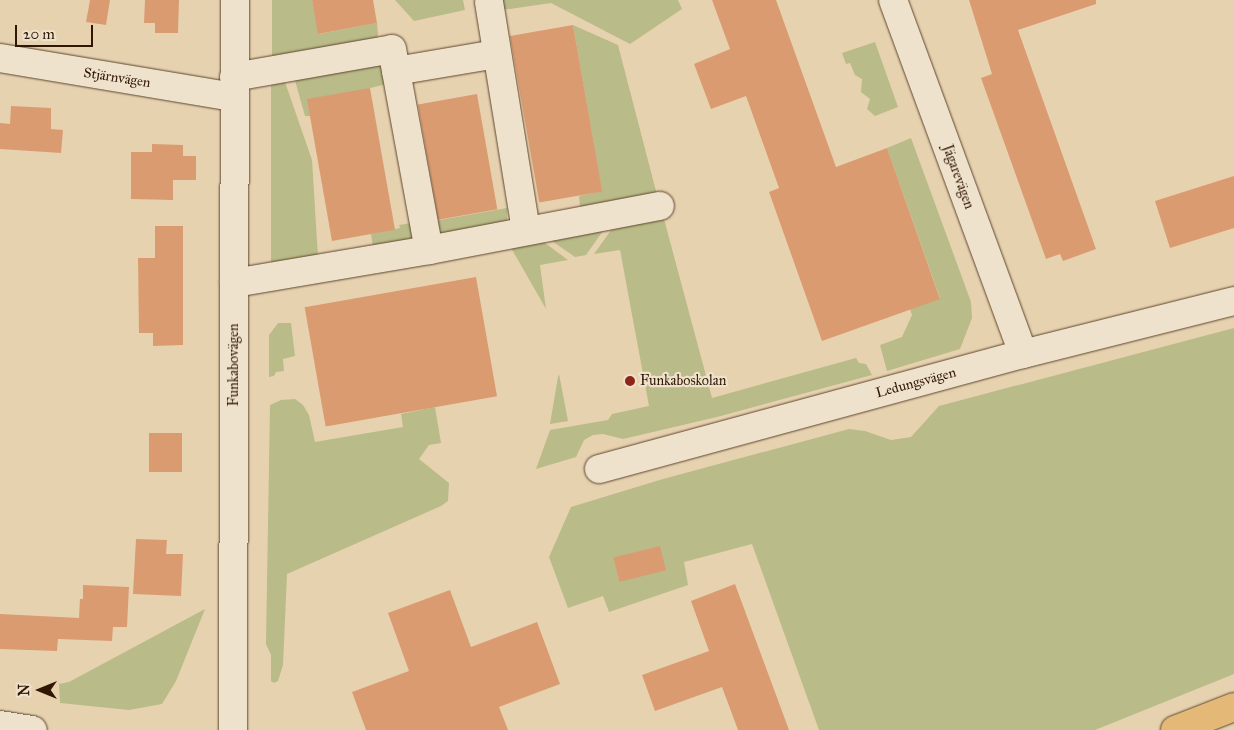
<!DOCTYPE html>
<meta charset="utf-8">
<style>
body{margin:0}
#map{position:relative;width:1234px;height:730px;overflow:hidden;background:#e7d2b0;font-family:"IM FELL Great Primer",serif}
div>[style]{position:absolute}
.green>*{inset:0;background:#b9bb88}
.building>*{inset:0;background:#db9b71;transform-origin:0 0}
.roads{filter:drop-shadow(0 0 1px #5e462e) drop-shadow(0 0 1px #5e462e)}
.minor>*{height:28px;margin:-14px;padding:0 14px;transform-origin:14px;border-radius:14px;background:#efe2cc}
.major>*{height:28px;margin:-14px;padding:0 14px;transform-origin:14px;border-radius:14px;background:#e4b978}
.dots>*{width:14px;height:14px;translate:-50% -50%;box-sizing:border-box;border:2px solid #efe2cc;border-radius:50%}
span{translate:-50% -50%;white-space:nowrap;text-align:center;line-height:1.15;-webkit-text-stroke:4.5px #efe2cc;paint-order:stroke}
.street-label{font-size:14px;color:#301703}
.poi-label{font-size:14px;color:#301703}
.left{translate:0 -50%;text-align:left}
.north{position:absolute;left:15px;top:665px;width:50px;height:50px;-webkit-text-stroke:4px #efe2cc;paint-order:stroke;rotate:270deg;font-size:14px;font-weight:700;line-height:20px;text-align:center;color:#301703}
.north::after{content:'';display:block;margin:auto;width:18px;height:22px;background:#301703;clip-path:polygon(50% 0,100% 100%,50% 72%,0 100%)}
.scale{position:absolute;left:15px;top:25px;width:78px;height:22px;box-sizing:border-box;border:2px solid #301703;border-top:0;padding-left:6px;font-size:15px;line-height:18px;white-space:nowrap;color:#301703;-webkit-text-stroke:4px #efe2cc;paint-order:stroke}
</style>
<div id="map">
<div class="green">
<div style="clip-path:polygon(272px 0,312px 0,319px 34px,377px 23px,378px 35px,375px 43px,272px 65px)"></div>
<div style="clip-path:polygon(395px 0,463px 0,465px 10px,414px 21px)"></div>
<div style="clip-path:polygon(500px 0,678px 0,682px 9px,630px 44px,551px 3px,502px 10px)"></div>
<div style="clip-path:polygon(573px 25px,618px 45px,657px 195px,580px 207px,579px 196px,602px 191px)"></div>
<div style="clip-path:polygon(875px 42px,898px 107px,875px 116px,867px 109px,870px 99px,861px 92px,862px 79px,855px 75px,850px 63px,846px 64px,842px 53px)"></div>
<div style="clip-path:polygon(377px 64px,384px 70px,387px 84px,370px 88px,310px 116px,305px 116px,294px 77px)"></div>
<div style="clip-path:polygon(282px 79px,285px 82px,312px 160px,318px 257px,271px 265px,271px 81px)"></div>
<div style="clip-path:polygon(911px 138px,971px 302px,972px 318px,960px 349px,887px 371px,880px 345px,902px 337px,912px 315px,910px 309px,940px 298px,887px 148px)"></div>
<div style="clip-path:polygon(507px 208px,507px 222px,440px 235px,434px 221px)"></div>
<div style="clip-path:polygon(664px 219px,712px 398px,856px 358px,859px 363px,866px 364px,872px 375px,717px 417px,623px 439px,603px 434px,593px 435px,584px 440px,576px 457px,536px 469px,550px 430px,608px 420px,612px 414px,649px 406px,620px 250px,594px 254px,614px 226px)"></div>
<div style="clip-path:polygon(411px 223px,413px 238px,373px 247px,371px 234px,400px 228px,399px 225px)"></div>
<div style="clip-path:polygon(605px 228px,586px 255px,575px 257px,549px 239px)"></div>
<div style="clip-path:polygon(541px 240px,568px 260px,540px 265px,546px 309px,510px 246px)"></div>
<div style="clip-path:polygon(278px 323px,291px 323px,295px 356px,283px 359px,284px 371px,276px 372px,274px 376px,269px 377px,269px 335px)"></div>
<div style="clip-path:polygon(1234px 328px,1234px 674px,1095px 730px,819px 730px,752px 544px,684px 562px,688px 585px,609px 612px,603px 596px,568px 608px,549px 557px,571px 507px,663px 479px,849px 429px,865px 431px,891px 440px,911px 437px,939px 406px)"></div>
<div style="clip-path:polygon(559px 374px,568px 421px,550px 424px,558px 377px)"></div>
<div style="clip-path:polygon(295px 399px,303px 405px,309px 415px,315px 442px,403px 427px,401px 414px,435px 407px,441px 443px,429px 445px,419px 459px,449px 483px,448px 501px,441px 506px,287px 574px,283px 665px,278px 681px,274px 683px,271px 681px,271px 655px,266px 644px,270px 405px,281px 400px)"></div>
<div style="clip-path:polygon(205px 609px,176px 681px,162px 704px,129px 710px,60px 703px,59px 684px,69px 682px)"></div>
</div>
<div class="building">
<div style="clip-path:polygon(90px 0,110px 0,106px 25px,86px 22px)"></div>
<div style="clip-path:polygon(145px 0,179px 0,178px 33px,155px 33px,155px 23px,144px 23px)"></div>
<div style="clip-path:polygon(312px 0,373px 0,377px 23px,318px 34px)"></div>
<div style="clip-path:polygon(712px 0,776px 0,836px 167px,887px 148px,940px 299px,822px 341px,769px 192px,779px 188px,746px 96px,711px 109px,694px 64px,730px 49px)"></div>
<div style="clip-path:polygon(969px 0,1096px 0,1096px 4px,1018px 30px,1096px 249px,1063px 261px,1060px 254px,1046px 259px,981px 78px,992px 74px)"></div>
<div style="left:573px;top:25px;width:169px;height:64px;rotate:80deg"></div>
<div style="left:370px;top:88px;width:144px;height:64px;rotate:80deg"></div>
<div style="left:477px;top:94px;width:117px;height:60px;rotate:80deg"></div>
<div style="clip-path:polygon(11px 106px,51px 108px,51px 129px,63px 130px,61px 153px,0 149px,0 123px,10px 124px)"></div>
<div style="clip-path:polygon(152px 144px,183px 145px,183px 156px,196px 156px,196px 180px,173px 180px,173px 200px,131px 199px,131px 152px,152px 152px)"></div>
<div style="clip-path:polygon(1234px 176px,1234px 228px,1170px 248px,1155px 201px)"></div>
<div style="clip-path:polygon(155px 226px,183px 226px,183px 345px,153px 346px,153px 333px,139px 333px,138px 258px,155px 258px)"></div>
<div style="left:476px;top:277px;width:121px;height:174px;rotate:80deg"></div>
<div style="left:149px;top:433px;width:33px;height:39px"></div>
<div style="clip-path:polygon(136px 539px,167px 540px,166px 554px,183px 554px,181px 596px,133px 594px)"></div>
<div style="left:660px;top:546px;width:25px;height:48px;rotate:76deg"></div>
<div style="clip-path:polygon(735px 584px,789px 730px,738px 730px,722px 687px,655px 711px,642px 675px,709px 651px,691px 601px)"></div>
<div style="clip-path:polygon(83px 585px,129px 587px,127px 627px,113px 627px,112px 641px,58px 639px,57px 651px,0 649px,0 614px,79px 618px,80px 599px,83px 599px)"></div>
<div style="clip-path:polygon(450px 590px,471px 647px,537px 622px,560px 684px,499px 707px,508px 730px,366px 730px,352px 692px,409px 671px,388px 613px)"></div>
</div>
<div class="roads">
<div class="minor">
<div style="left:893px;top:0;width:377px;rotate:69.8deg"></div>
<div style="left:489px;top:2px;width:231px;rotate:80.8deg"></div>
<div style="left:0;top:58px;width:237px;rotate:9.5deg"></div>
<div style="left:396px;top:71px;width:101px;rotate:-9.6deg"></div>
<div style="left:234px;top:77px;width:160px;rotate:-10deg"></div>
<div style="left:392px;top:49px;width:204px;rotate:79.6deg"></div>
<div style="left:234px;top:283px;width:198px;rotate:-9.6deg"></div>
<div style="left:429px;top:250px;width:235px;rotate:-10.8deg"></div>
<div style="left:599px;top:469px;width:439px;rotate:-15.2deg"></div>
<div style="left:1023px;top:354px;width:218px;rotate:-14.1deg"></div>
<div style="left:0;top:725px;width:33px;rotate:9deg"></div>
<div style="left:233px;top:730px;width:730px;rotate:-89.84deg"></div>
</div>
<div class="major">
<div style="left:1175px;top:730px;width:63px;rotate:-21.3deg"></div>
</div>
</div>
<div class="dots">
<div style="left:630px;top:381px;background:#8f2418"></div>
</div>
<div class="street-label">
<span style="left:117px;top:78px;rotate:9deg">Stjärnvägen</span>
<span style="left:958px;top:177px;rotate:70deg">Jägarevägen</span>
<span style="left:234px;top:365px;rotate:-90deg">Funkabovägen</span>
<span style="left:916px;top:383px;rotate:-15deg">Ledungsvägen</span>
</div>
<div class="poi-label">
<span class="left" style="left:640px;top:381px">Funkaboskolan</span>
</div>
<div class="north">N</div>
<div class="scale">20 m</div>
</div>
